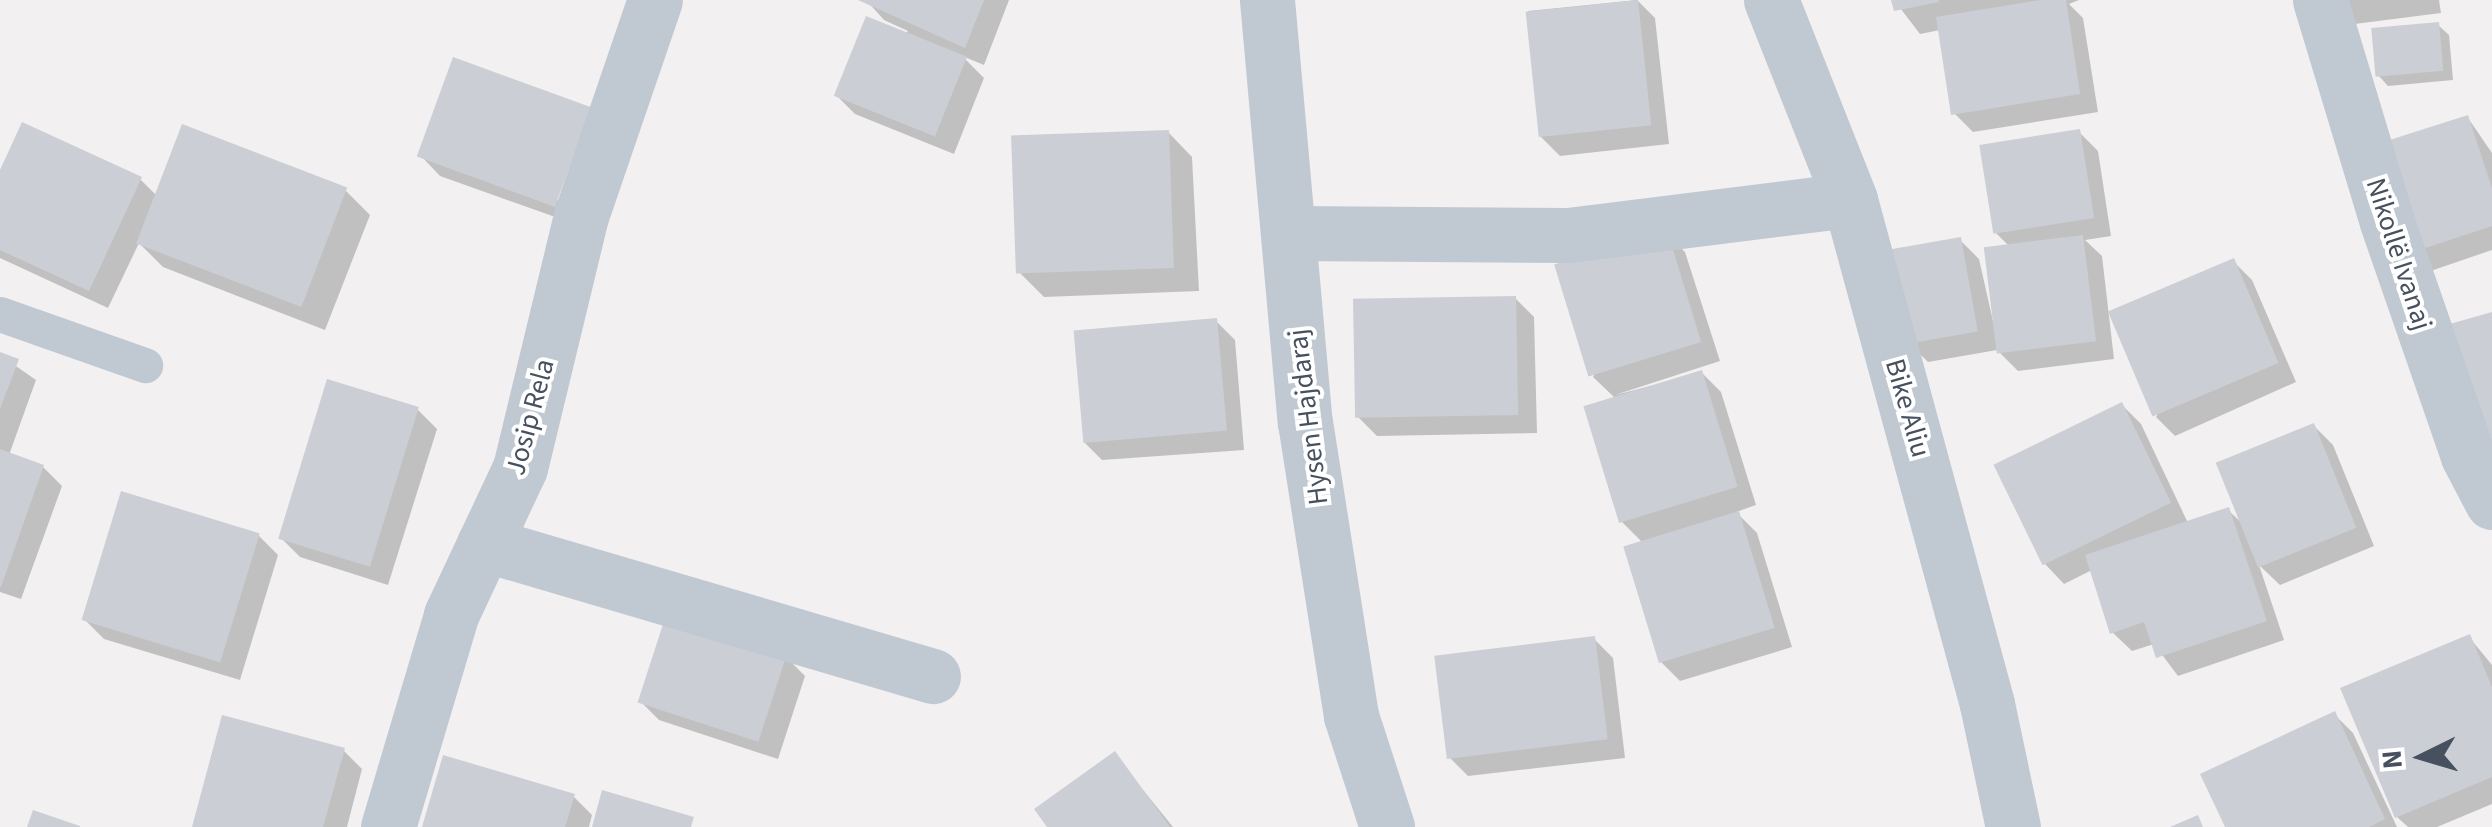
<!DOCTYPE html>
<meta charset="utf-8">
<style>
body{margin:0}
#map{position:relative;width:2492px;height:827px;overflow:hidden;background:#f2f0f0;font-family:"Source Sans 3",sans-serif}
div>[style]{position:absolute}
.shadow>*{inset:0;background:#0003}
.building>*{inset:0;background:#ccced5;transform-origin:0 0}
.service>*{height:35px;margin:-17.5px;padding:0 17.5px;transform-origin:17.5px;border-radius:17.5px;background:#c0c8d2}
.minor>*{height:55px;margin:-27.5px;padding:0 27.5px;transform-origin:27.5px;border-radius:27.5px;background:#c0c8d2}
span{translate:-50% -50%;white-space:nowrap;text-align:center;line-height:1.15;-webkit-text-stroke:8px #fff;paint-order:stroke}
.street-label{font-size:28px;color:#47505e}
.north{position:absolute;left:2372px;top:707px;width:100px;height:100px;-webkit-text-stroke:8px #fff;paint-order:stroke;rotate:265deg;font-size:28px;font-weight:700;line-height:40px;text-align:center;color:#47505e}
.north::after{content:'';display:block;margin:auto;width:35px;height:45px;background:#47505e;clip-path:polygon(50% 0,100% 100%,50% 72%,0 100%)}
</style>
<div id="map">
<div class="shadow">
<div style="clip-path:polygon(1009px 0,984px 65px,962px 56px,984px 78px,954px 154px,855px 114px,836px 95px,908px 31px,884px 20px,866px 0)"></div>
<div style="clip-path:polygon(1637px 0,1655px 18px,1669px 144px,1560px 156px,1541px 137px,1528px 11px)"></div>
<div style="clip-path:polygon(1894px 0,2079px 0,2069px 4px,2083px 18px,2098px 112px,1973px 132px,1954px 113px,1940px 30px,1920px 34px)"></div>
<div style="clip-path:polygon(2319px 0,2439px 0,2441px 13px,2339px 26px)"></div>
<div style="clip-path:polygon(2438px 25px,2449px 35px,2453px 80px,2388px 86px,2378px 75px)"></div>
<div style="clip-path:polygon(455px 61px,575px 224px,440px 176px,421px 156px)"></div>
<div style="clip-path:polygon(2468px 118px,2492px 153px,2492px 250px,2413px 277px)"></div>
<div style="clip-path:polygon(1168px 132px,1192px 157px,1199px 291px,1044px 297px,1020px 273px)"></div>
<div style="clip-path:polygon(2079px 132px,2098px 151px,2111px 236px,2085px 240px,2102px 256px,2114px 359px,2018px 371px,1997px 350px,1928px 362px,1909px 343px,1960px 240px,1979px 259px,1997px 339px,2009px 246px,1995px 232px)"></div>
<div style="clip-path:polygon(0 176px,140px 179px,157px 196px,345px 190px,370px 215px,325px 330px,163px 267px,139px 243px,108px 308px,0 258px)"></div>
<div style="clip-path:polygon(1666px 233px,1685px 252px,1720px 361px,1615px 395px,1702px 373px,1721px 392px,1756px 505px,1736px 512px,1757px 533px,1792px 647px,1680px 681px,1661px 662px,1643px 543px,1622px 522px,1616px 399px,1593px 377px)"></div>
<div style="clip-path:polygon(2233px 261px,2252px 280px,2296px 382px,2175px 436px,2156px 417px)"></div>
<div style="clip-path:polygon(1515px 298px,1534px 317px,1537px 433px,1377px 436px,1358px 417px)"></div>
<div style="clip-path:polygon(1216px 321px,1235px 340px,1244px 450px,1102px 460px,1083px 441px)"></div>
<div style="clip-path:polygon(0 355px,36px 380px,9px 455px,43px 467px,62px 486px,21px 599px,0 592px)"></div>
<div style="clip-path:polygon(2122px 405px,2141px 424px,2188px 523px,2228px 510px,2244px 525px,2314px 426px,2333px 445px,2374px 546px,2280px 585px,2259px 565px,2284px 640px,2178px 676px,2154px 644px,2132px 651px,2112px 632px,2092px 570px,2064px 584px,2045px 564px)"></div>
<div style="clip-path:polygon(418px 410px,437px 429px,388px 585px,300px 557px,281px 538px)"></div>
<div style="clip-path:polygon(259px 536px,278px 555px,240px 680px,104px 639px,85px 620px)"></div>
<div style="clip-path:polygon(2469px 637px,2492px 665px,2492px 804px,2437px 827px,2408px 827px,2397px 817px)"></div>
<div style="clip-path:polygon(1594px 639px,1613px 658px,1625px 758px,1468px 776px,1449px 757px)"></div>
<div style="clip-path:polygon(786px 657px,805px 676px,778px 759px,659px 720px,640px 701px)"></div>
<div style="clip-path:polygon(2334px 714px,2353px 733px,2397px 827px,2228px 827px)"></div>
<div style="clip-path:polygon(343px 750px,362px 769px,347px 827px,194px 827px)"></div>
<div style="clip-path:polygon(1114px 754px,1173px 827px,1050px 827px)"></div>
<div style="clip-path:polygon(573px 796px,592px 815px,589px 827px,425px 827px)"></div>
</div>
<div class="building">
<div style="clip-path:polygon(858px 0,984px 0,965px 48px)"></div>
<div style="left:1638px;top:0;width:126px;height:113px;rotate:84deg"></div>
<div style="clip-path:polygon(1891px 0,1939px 0,1939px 2px,1894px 11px)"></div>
<div style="clip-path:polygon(2040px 0,2066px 0,2080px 94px,1951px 115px,1936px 17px)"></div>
<div style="left:866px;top:16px;width:109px;height:86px;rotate:22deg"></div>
<div style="left:2439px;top:22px;width:49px;height:68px;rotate:85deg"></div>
<div style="left:453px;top:57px;width:147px;height:106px;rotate:20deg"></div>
<div style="clip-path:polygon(2468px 115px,2492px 188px,2492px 226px,2392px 259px,2355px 151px)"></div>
<div style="clip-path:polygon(22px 122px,142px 177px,89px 291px,0 250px,0 170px)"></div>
<div style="left:182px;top:124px;width:177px;height:128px;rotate:21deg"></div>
<div style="left:2080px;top:129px;width:90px;height:102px;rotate:81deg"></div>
<div style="left:1169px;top:130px;width:138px;height:158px;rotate:88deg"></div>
<div style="left:1667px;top:230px;width:117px;height:118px;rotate:73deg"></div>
<div style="left:2083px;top:235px;width:107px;height:100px;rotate:83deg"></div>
<div style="left:1961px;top:237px;width:96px;height:71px;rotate:80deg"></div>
<div style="left:2234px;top:258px;width:114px;height:137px;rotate:67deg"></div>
<div style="left:1516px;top:296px;width:119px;height:163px;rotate:89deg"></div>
<div style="clip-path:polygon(2492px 312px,2492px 456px,2439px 327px)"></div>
<div style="left:1217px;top:318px;width:113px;height:144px;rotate:85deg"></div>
<div style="clip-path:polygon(0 352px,19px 359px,0 409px)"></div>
<div style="left:1702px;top:370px;width:122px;height:124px;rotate:73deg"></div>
<div style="left:327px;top:379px;width:96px;height:167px;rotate:17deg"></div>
<div style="left:2122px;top:402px;width:112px;height:143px;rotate:64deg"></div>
<div style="left:2314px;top:423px;width:113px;height:106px;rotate:68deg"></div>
<div style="clip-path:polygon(0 449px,44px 465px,1px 587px,0 587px)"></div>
<div style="left:121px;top:491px;width:145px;height:135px;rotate:17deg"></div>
<div style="clip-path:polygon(2229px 507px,2267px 621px,2156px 658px,2144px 622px,2110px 634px,2085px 555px)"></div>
<div style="left:1739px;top:511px;width:122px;height:121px;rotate:73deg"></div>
<div style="left:666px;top:615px;width:127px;height:92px;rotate:18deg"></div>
<div style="clip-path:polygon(2470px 634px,2492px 687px,2492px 777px,2395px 818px,2340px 688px)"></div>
<div style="left:1595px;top:636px;width:104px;height:162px;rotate:83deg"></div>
<div style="clip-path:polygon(2335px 711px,2385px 819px,2369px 827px,2225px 827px,2200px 774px)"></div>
<div style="clip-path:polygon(222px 715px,345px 748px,323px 827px,192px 827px)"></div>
<div style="clip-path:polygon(1115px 751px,1170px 827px,1047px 827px,1034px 809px)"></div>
<div style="clip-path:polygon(443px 755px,575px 794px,565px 827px,422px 827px)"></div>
<div style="clip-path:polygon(602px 790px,694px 817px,691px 827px,592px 827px)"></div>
<div style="clip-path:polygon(33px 810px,80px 826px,80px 827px,27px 827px)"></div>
<div style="clip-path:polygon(2198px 815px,2203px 827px,2170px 827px)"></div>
</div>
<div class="service">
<div style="left:0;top:314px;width:154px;rotate:19.4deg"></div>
</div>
<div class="minor">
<div style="left:1267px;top:0;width:424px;rotate:84.9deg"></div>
<div style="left:1305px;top:422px;width:298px;rotate:81.1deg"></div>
<div style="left:1351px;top:716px;width:117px;rotate:72deg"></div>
<div style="left:1771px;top:0;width:215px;rotate:68.4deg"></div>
<div style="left:1850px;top:200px;width:522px;rotate:74.79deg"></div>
<div style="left:1987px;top:704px;width:126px;rotate:78.1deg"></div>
<div style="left:2320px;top:0;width:232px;rotate:73.2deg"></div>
<div style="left:2387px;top:222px;width:248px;rotate:70.9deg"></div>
<div style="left:2468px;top:456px;width:52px;rotate:62.4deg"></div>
<div style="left:1289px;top:233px;width:279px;rotate:0.4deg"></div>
<div style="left:1568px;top:235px;width:284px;rotate:-7.1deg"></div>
<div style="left:484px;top:544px;width:468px;rotate:16.4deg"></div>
<div style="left:388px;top:827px;width:221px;rotate:-73.4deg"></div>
<div style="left:451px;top:615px;width:162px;rotate:-64.9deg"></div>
<div style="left:520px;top:468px;width:259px;rotate:-76.4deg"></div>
<div style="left:581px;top:216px;width:228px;rotate:-71.1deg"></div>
</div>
<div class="street-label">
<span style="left:2399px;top:254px;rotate:72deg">Nikollë Ivanaj</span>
<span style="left:1908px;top:408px;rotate:74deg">Bike Aliu</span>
<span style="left:530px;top:417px;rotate:-75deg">Josip Rela</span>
<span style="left:1308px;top:417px;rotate:-97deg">Hysen Hajdaraj</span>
</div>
<div class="north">N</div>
</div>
